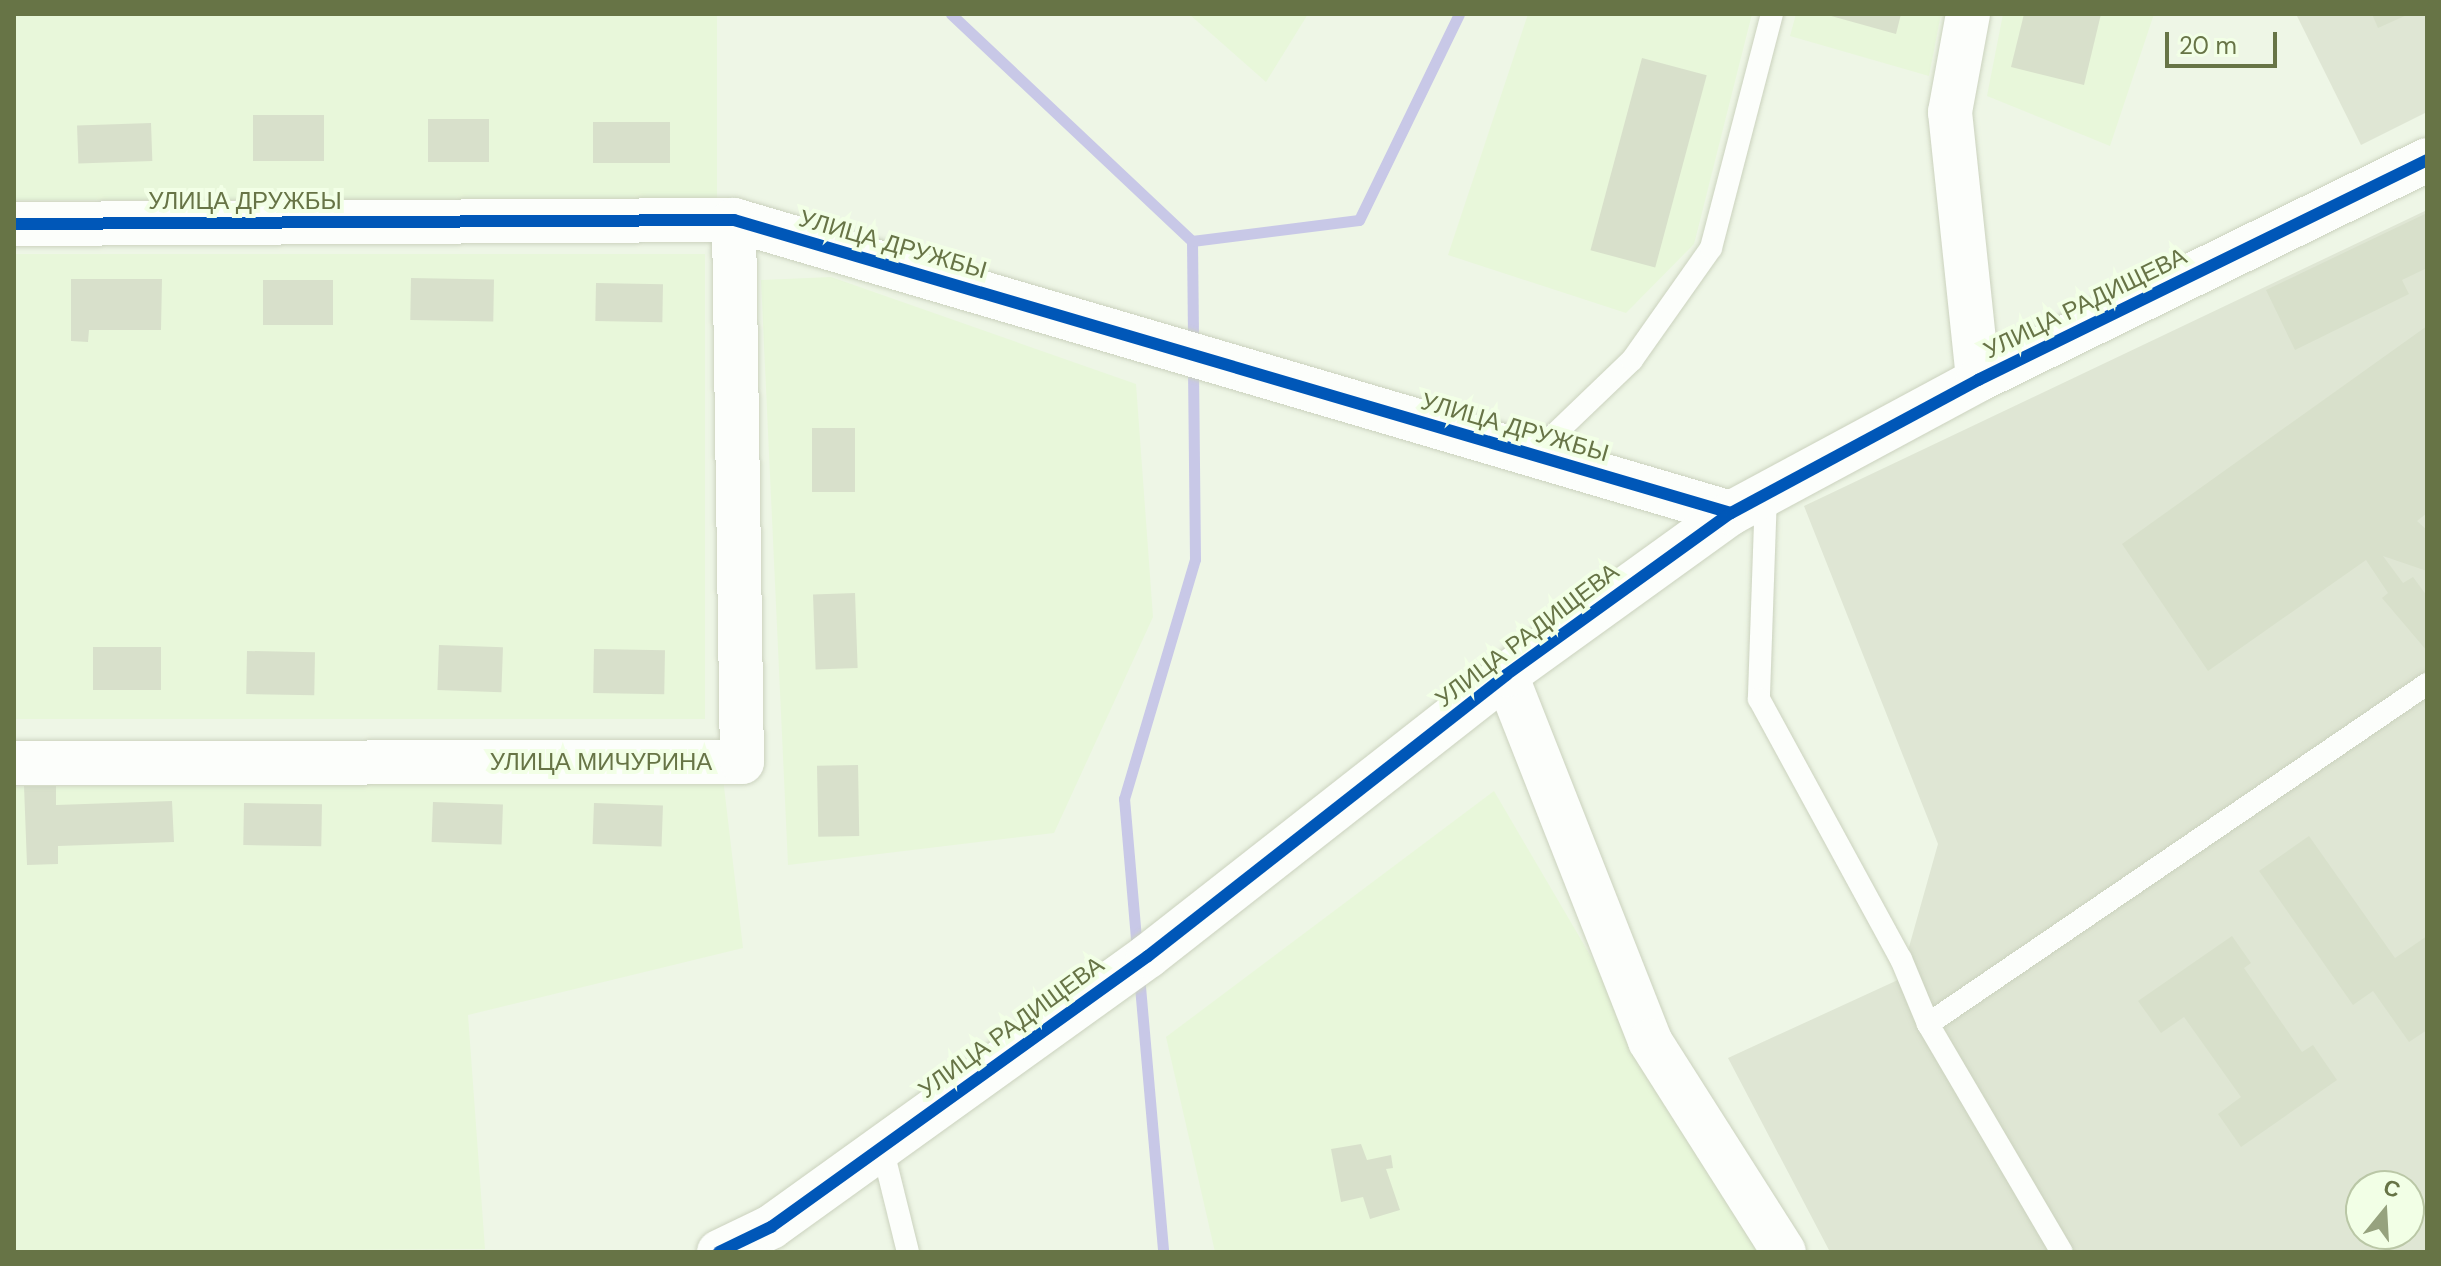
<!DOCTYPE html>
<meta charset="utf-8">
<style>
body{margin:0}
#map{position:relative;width:2441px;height:1266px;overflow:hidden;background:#eef6e6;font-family:"DM Sans",sans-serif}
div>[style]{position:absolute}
.residential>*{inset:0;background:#e8f7da;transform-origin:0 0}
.industrial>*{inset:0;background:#dfe6d4}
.stream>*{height:11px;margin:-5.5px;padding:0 5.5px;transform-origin:5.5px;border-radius:5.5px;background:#c8c8e7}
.building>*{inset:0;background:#d8e0cb;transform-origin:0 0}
.roads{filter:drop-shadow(0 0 2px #cbd2be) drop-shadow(0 0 2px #cbd2be)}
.service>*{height:22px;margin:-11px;padding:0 11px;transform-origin:11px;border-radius:11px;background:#fcfefb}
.minor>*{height:44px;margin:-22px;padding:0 22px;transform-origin:22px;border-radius:22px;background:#fcfefb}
.cycleway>*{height:12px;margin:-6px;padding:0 6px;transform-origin:6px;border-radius:6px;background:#0057b8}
span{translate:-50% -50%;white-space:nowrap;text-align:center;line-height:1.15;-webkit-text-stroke:8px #f2ffe6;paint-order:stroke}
.street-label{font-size:24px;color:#677446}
.frame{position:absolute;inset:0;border:16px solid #677446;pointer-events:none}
.north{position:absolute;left:2345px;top:1170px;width:80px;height:80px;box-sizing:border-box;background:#f2ffe6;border:2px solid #bac7a6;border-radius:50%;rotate:18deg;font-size:22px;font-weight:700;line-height:32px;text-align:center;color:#677446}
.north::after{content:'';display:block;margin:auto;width:28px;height:36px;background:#96a27e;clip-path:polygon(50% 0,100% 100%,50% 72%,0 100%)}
.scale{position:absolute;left:2165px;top:32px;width:112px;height:36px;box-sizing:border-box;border:4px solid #677446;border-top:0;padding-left:10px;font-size:24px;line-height:28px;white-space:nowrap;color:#677446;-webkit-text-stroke:6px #f2ffe6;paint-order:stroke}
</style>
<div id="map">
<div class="residential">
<div style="left:14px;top:14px;width:703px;height:186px"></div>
<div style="clip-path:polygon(1189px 14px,1308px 14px,1266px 82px)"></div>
<div style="clip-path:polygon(1528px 14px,1752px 14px,1694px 244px,1626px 313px,1448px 255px)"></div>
<div style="clip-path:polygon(1796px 14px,1941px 14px,1929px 76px,1790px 36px)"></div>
<div style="clip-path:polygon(2003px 14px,2154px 14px,2110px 146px,1987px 96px)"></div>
<div style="left:14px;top:254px;width:691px;height:465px"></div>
<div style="clip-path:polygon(831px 277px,1136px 384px,1153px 617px,1054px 833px,788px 865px,761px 280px)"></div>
<div style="clip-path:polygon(723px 778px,743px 948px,468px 1015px,485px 1249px,14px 1252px,14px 787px)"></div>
<div style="clip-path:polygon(1494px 791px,1764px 1252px,1215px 1252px,1166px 1037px)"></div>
</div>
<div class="industrial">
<div style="clip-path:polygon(2296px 14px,2427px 14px,2427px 112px,2361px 145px)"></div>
<div style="clip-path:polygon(evenodd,2427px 210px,2427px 1252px,1830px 1252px,1728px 1058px,1900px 979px,1938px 844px,1804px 506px,2427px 210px,2361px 1186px,2409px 1186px,2409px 1234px,2361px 1234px,2361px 1186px)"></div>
</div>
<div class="stream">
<div style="left:951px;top:14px;width:331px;rotate:43.3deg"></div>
<div style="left:1192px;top:241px;width:104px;rotate:89.4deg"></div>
<div style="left:1192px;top:241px;width:168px;rotate:-7.2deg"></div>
<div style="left:1359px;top:220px;width:229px;rotate:-64.1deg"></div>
<div style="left:1137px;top:950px;width:152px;rotate:-94.9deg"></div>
<div style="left:1124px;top:799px;width:250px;rotate:-73.5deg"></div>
<div style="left:1195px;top:559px;width:193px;rotate:-90.6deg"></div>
<div style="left:1139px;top:975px;width:278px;rotate:85deg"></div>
</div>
<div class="building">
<div style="clip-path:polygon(1824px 14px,1901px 14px,1896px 34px)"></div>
<div style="clip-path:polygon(2024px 14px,2101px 14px,2084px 85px,2011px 67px)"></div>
<div style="clip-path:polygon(2372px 14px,2409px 14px,2378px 28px)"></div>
<div style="left:1642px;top:58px;width:67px;height:199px;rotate:15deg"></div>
<div style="left:253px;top:115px;width:71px;height:46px"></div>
<div style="left:428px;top:119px;width:61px;height:43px"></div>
<div style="left:670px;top:122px;width:41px;height:77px;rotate:90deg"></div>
<div style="left:151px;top:123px;width:38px;height:74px;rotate:88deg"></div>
<div style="clip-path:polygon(2427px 213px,2427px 268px,2402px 280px,2409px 294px,2295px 350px,2266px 290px)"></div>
<div style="left:411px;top:278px;width:83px;height:42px;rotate:1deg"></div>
<div style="clip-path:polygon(71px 279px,162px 279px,161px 330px,89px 330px,88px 342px,71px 341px)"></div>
<div style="left:263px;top:280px;width:70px;height:45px"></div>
<div style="left:596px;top:283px;width:67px;height:38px;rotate:1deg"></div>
<div style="clip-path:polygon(2427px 326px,2427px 513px,2417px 521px,2427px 530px,2427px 571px,2383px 556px,2403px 583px,2413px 577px,2427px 596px,2427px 651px,2382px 598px,2388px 593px,2366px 560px,2208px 671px,2122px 544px)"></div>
<div style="left:812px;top:428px;width:43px;height:64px"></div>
<div style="left:855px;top:593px;width:75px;height:42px;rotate:88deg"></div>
<div style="left:439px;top:645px;width:64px;height:45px;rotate:2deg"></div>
<div style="left:93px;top:647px;width:68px;height:43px"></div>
<div style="left:594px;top:649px;width:71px;height:44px;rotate:1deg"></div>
<div style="left:247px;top:651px;width:68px;height:43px;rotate:1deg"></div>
<div style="left:858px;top:765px;width:71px;height:41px;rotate:89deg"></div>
<div style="clip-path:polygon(24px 786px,56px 786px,56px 805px,172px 801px,174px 842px,58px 846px,58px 864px,27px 865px)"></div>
<div style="left:433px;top:802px;width:70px;height:40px;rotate:2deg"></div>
<div style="left:244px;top:803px;width:78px;height:42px;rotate:1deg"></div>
<div style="left:594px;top:803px;width:69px;height:41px;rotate:2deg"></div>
<div style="clip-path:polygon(2309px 836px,2395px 958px,2427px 936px,2427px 1030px,2409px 1042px,2373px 991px,2353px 1005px,2259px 871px)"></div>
<div style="clip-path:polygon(2232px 936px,2251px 963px,2244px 968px,2302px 1052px,2313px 1045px,2337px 1080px,2241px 1147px,2218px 1114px,2241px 1097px,2184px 1017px,2161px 1033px,2138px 1001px)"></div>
<div style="clip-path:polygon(1361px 1144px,1367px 1160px,1391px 1155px,1393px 1168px,1386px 1169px,1400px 1210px,1370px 1219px,1363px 1197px,1341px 1202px,1331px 1149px)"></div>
</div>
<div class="roads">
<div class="service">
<div style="left:1533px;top:455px;width:137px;rotate:-43.8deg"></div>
<div style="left:1632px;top:360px;width:137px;rotate:-54.8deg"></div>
<div style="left:1711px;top:248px;width:242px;rotate:-75.4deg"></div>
<div style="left:1766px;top:494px;width:205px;rotate:92deg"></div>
<div style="left:1759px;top:699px;width:296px;rotate:61.4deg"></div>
<div style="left:1901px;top:959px;width:70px;rotate:67.4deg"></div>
<div style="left:1928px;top:1024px;width:264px;rotate:59.6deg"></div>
<div style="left:1928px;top:1024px;width:604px;rotate:-34.27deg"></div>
<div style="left:882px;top:1147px;width:108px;rotate:76.1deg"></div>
</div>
<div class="minor">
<div style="left:1968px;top:14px;width:100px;rotate:100.4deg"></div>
<div style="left:1950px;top:112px;width:269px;rotate:84deg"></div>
<div style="left:14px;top:224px;width:720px;rotate:-0.32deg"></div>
<div style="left:734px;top:220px;width:1039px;rotate:16.38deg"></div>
<div style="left:1506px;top:675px;width:393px;rotate:68.5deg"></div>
<div style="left:1650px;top:1041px;width:250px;rotate:57.6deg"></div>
<div style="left:14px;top:763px;width:728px;rotate:-0.08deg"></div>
<div style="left:742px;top:762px;width:542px;rotate:-90.85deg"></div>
<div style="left:719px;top:1252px;width:58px;rotate:-25.7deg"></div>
<div style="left:771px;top:1227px;width:464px;rotate:-35.7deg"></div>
<div style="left:1148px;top:956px;width:455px;rotate:-38.1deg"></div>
<div style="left:1506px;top:675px;width:277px;rotate:-35.8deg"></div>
<div style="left:1731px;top:513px;width:281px;rotate:-28.3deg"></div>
<div style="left:1978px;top:380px;width:500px;rotate:-26.1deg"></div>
</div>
</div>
<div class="cycleway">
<div style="left:14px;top:224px;width:720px;rotate:-0.32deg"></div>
<div style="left:734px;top:220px;width:1039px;rotate:16.38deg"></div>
<div style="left:719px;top:1252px;width:58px;rotate:-25.7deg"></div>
<div style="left:771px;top:1227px;width:464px;rotate:-35.7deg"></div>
<div style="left:1148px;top:956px;width:455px;rotate:-38.1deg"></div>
<div style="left:1506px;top:675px;width:277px;rotate:-35.8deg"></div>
<div style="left:1731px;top:513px;width:281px;rotate:-28.3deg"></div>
<div style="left:1978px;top:380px;width:500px;rotate:-26.1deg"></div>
</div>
<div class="street-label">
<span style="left:245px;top:201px">УЛИЦА ДРУЖБЫ</span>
<span style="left:893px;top:244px;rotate:16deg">УЛИЦА ДРУЖБЫ</span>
<span style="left:2085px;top:303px;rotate:-26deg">УЛИЦА РАДИЩЕВА</span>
<span style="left:1515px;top:427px;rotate:16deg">УЛИЦА ДРУЖБЫ</span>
<span style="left:1527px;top:635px;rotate:-37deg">УЛИЦА РАДИЩЕВА</span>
<span style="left:601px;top:762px">УЛИЦА МИЧУРИНА</span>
<span style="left:1011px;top:1027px;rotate:-36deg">УЛИЦА РАДИЩЕВА</span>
</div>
<div class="frame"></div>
<div class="north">С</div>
<div class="scale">20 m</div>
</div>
